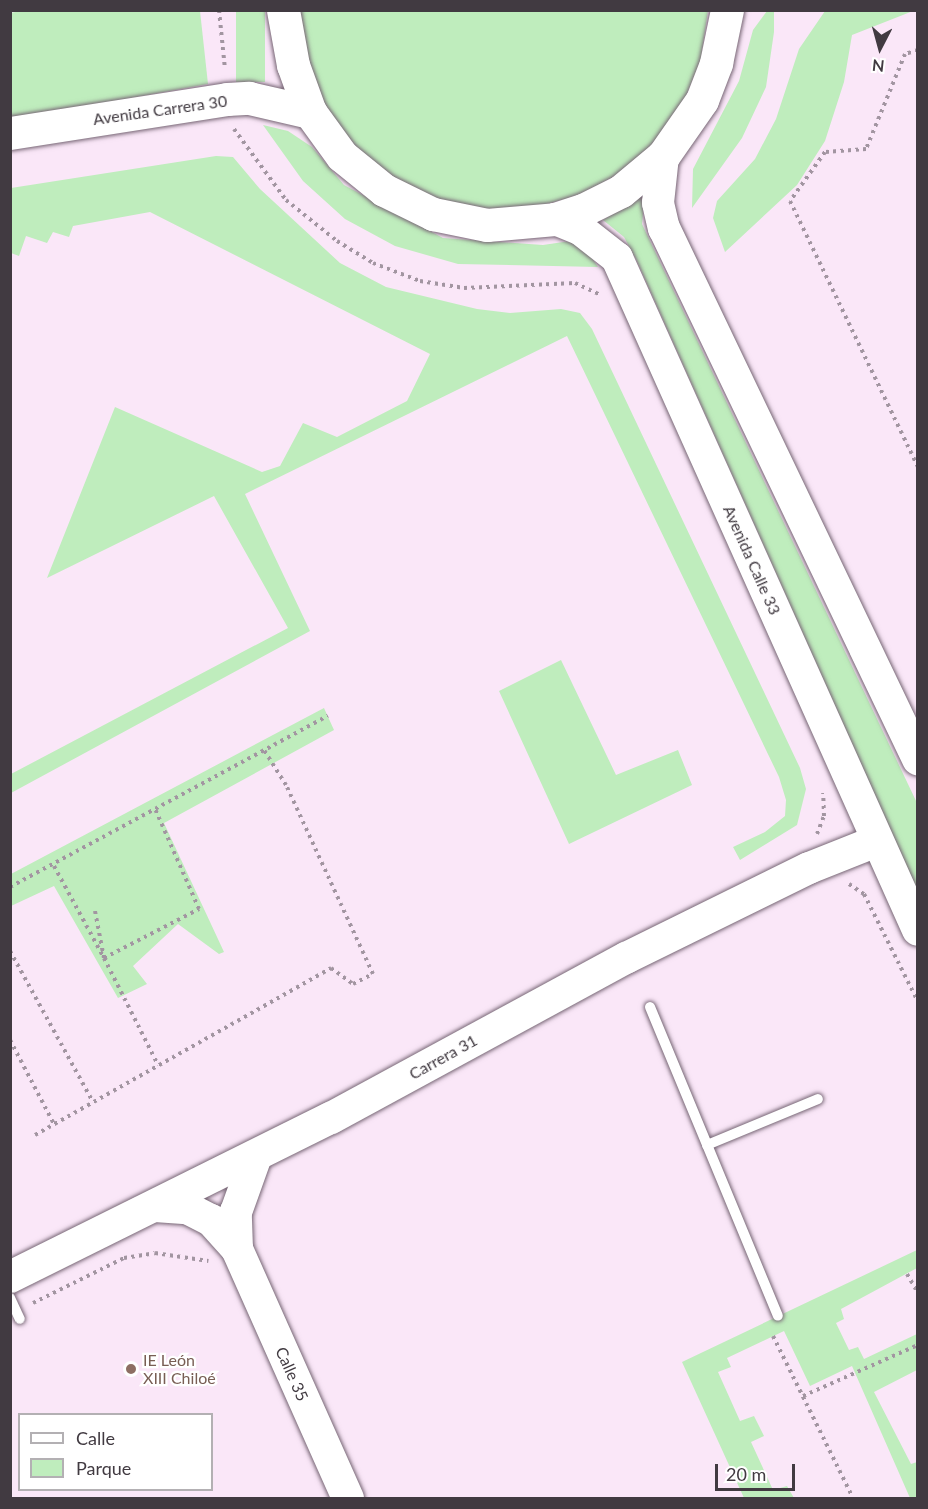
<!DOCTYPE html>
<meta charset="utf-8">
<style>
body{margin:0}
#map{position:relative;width:928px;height:1509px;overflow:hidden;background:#fae7f8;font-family:Lato,sans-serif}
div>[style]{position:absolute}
.green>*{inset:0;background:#bfedbd;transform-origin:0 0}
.path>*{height:4px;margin-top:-2px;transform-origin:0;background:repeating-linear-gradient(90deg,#a295a1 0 3px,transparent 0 7.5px)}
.roads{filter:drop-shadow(0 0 2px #776675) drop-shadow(0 0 2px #776675)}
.lane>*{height:10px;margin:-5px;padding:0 5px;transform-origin:5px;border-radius:5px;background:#fff}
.secondary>*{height:32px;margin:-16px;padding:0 16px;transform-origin:16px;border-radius:16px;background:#fff}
.primary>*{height:33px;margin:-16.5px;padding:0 16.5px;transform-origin:16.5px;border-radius:16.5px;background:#fff}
.dots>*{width:16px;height:16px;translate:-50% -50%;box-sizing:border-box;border:3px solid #fff;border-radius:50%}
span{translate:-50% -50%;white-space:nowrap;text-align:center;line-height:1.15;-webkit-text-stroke:4.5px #fff;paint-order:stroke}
.street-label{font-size:16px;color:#413a41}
.education-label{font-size:16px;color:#785e54}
.left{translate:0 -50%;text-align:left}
.frame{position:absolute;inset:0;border:12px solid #413a41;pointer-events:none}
.legend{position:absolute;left:18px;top:1413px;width:195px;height:78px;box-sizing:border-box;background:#fff;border:2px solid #b3b0b3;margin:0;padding:8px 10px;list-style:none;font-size:18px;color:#413a41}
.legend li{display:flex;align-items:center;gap:12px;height:30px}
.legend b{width:30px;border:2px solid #b3b0b3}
.north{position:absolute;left:850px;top:18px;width:60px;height:60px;-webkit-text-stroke:4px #fff;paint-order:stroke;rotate:186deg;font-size:16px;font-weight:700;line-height:24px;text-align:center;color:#413a41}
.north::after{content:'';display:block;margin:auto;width:21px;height:27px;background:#413a41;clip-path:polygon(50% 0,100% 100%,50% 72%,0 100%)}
.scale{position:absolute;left:715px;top:1464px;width:80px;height:27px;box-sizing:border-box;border:3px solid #413a41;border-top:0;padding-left:8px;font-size:18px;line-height:21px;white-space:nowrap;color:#413a41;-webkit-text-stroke:4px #fff;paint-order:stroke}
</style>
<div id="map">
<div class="green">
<div style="clip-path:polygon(27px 10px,200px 11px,208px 84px,11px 120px,10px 13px)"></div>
<div style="clip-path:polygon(708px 10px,701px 59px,684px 101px,655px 142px,620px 173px,580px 195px,539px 206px,489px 209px,440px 200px,396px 179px,358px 149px,328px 111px,308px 66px,299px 11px)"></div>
<div style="left:236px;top:11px;width:29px;height:71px"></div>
<div style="clip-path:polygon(767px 11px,774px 11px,774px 32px,766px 87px,742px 138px,692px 208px,693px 169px,739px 81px,753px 30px)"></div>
<div style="clip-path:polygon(825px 11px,913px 11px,852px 35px,844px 82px,825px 141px,797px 185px,725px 252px,713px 218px,717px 201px,755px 159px,776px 119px,799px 49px)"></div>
<div style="clip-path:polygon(263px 125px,288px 131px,312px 147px,344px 185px,443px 238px,543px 245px,570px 241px,584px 246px,598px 267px,458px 264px,395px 246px,345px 219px,303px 181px)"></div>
<div style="clip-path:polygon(216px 156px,233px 157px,260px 189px,340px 263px,386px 287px,477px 309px,510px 313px,561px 309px,580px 313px,592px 329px,800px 768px,806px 789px,797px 825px,740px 860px,733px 847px,765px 832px,785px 816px,786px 800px,779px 777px,567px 336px,245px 494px,310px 631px,11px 793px,11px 774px,288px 628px,214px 496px,47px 578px,115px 407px,262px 472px,280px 466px,303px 423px,337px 437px,407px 401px,430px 354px,150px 212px,73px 226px,69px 237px,53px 232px,47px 243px,26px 236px,19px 256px,11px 253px,11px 188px)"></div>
<div style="clip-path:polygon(645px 194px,642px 224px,917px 803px,917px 889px,636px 259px,624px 237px,603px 220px)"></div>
<div style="clip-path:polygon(561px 660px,616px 775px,678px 750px,692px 785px,569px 844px,499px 691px)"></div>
<div style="clip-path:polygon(324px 708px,334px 730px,164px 823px,224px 952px,219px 954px,178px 924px,133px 966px,147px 984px,118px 998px,54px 886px,11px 906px,11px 874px)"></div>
<div style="clip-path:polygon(917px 1250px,917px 1268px,841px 1309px,844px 1319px,836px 1323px,849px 1350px,858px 1347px,864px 1359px,917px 1334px,917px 1370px,874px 1392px,911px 1464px,917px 1462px,917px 1498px,910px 1498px,852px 1366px,810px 1386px,784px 1331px,727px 1358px,731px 1367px,718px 1372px,740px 1421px,754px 1416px,764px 1436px,751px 1442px,773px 1490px,787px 1486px,794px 1498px,744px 1498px,682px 1362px)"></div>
</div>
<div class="path">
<div style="left:219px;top:10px;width:59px;rotate:84.2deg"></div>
<div style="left:918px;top:50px;width:14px;rotate:163deg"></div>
<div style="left:905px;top:54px;width:103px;rotate:112.3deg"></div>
<div style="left:866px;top:149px;width:41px;rotate:175.8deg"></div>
<div style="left:825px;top:152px;width:60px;rotate:125.5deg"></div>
<div style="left:790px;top:201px;width:295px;rotate:64.3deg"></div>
<div style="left:234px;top:129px;width:88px;rotate:53.8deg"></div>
<div style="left:286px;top:200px;width:65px;rotate:38.8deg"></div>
<div style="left:337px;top:241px;width:42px;rotate:31.4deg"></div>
<div style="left:373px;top:263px;width:50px;rotate:21deg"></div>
<div style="left:420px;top:281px;width:45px;rotate:9deg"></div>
<div style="left:464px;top:288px;width:111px;rotate:-2.6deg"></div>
<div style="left:575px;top:283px;width:26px;rotate:25deg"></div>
<div style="left:817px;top:834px;width:19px;rotate:-69deg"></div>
<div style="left:824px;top:816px;width:23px;rotate:-92deg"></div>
<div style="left:54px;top:866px;width:105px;rotate:61.5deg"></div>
<div style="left:104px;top:958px;width:107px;rotate:-27.3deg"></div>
<div style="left:199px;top:909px;width:109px;rotate:-113.7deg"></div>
<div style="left:849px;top:884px;width:18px;rotate:34deg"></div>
<div style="left:864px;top:894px;width:121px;rotate:63.4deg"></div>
<div style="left:10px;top:887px;width:361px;rotate:-28.3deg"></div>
<div style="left:95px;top:911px;width:48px;rotate:79.2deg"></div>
<div style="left:104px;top:958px;width:120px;rotate:63.2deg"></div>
<div style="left:10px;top:951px;width:172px;rotate:61.2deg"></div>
<div style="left:10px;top:1040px;width:95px;rotate:62.4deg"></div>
<div style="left:35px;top:1135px;width:340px;rotate:-29.4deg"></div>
<div style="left:331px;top:968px;width:27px;rotate:36deg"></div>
<div style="left:353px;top:984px;width:22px;rotate:-27deg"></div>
<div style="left:373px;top:974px;width:208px;rotate:-114.7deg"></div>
<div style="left:286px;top:785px;width:41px;rotate:-122.2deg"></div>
<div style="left:907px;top:1274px;width:22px;rotate:60deg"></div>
<div style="left:33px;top:1303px;width:102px;rotate:-26.3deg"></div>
<div style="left:124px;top:1258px;width:31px;rotate:-9deg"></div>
<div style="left:155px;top:1253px;width:54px;rotate:8.6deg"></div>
<div style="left:773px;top:1336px;width:181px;rotate:63.7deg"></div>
<div style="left:803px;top:1396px;width:126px;rotate:-23.9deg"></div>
</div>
<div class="roads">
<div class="lane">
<div style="left:650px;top:1007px;width:334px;rotate:67.5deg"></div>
<div style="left:707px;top:1145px;width:120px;rotate:-22.5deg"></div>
<div style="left:10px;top:1298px;width:23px;rotate:65deg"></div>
</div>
<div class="secondary">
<div style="left:663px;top:156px;width:47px;rotate:96.1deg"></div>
<div style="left:658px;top:203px;width:26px;rotate:77deg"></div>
<div style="left:664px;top:228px;width:589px;rotate:64.44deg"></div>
<div style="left:555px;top:219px;width:27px;rotate:22deg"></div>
<div style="left:580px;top:229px;width:47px;rotate:38.1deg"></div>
<div style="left:617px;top:258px;width:736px;rotate:65.87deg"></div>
<div style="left:155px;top:1206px;width:32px;rotate:4deg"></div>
<div style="left:187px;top:1208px;width:27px;rotate:27deg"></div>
<div style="left:211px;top:1220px;width:39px;rotate:48deg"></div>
<div style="left:237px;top:1249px;width:273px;rotate:66deg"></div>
<div style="left:237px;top:1249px;width:37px;rotate:-92deg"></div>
<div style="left:236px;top:1212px;width:59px;rotate:-70.3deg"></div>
<div style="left:10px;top:1277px;width:358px;rotate:-26.4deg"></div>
<div style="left:331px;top:1118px;width:336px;rotate:-28.5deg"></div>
<div style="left:626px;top:958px;width:204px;rotate:-26.2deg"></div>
<div style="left:809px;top:868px;width:73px;rotate:-21.7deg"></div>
</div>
<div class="primary">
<div style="left:283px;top:10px;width:56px;rotate:79.7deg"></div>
<div style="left:293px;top:65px;width:50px;rotate:70.1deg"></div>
<div style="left:310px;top:112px;width:54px;rotate:54deg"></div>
<div style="left:342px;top:156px;width:54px;rotate:39deg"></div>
<div style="left:384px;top:190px;width:55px;rotate:26.1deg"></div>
<div style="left:433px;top:214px;width:55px;rotate:11.5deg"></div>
<div style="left:487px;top:225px;width:68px;rotate:-5deg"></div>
<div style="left:555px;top:219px;width:29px;rotate:-18deg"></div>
<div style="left:583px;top:210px;width:42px;rotate:-26.6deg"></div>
<div style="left:621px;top:191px;width:55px;rotate:-39.8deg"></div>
<div style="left:663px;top:156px;width:68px;rotate:-55.1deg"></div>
<div style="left:702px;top:100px;width:40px;rotate:-69deg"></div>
<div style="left:716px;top:63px;width:54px;rotate:-78.3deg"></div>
<div style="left:10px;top:133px;width:220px;rotate:-8.9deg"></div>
<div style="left:227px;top:99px;width:22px;rotate:-3deg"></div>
<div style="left:249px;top:98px;width:63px;rotate:12.9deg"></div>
</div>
</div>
<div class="dots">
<div style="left:131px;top:1369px;background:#8d6e63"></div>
</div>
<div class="street-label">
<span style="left:160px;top:110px;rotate:-8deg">Avenida Carrera 30</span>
<span style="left:752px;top:560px;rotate:66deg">Avenida Calle 33</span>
<span style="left:443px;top:1057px;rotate:-29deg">Carrera 31</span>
<span style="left:292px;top:1374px;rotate:66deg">Calle 35</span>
</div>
<div class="education-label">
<span class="left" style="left:143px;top:1369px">IE León<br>XIII Chiloé</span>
</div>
<div class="frame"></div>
<ul class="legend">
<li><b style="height:8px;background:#fff"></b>Calle</li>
<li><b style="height:16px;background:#bfedbd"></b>Parque</li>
</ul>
<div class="north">N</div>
<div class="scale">20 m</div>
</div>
